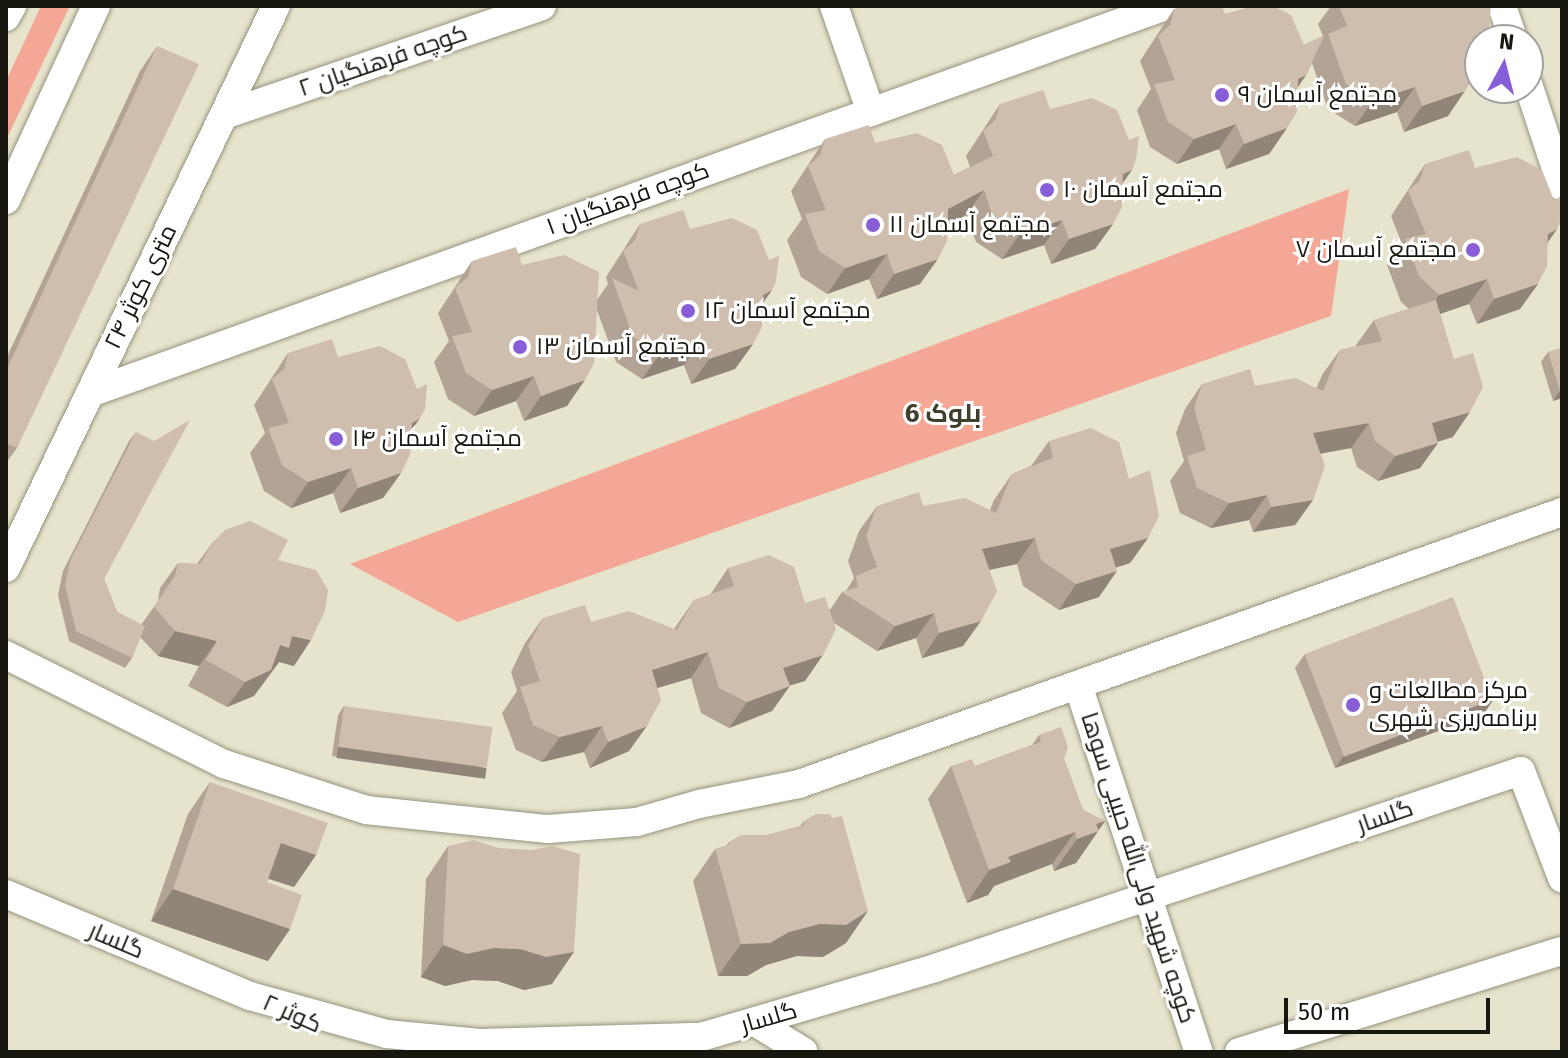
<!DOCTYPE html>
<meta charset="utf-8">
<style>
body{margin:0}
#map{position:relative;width:1568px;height:1058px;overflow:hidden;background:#e7e4cd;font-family:"Fira Sans",Cairo,sans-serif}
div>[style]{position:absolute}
.green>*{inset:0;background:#f3a794}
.roads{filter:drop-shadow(0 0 2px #96937e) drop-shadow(0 0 2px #96937e)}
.street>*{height:28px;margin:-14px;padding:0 14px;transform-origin:14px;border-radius:14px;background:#fff}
.wall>*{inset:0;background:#b2a395}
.shaded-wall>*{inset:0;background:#918579;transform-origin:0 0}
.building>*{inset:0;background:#cfbead;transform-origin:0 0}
.dots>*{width:22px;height:22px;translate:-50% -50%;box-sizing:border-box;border:4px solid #fff;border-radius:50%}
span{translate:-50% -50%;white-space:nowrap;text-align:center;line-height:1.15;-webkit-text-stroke:6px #fff;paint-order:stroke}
.street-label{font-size:24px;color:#18170f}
.poi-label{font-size:24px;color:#18170f}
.left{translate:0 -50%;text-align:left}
.right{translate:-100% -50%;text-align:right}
.neighbourhood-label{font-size:26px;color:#413e2c;font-weight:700}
.frame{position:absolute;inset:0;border:8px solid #18170f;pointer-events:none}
.north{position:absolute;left:1464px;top:24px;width:80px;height:80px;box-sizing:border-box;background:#fff;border:2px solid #a3a29f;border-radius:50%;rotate:7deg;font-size:22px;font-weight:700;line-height:32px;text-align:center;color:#18170f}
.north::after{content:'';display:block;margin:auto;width:28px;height:36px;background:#875ed8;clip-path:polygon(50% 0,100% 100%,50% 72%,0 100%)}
.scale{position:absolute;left:1284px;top:998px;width:206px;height:36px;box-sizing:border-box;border:4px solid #18170f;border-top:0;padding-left:10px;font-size:24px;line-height:28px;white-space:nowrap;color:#18170f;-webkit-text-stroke:6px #fff;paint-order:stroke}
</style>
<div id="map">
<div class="green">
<div style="clip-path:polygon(41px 6px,70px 6px,6px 140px,6px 81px)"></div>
<div style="clip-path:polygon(1349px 189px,1331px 316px,458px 622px,350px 564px)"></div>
</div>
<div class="roads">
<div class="street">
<div style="left:834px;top:6px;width:112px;rotate:70.8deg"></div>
<div style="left:1502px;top:6px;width:36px;rotate:71deg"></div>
<div style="left:6px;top:17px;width:13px;rotate:-61deg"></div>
<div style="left:1528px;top:84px;width:108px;rotate:71.7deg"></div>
<div style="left:224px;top:115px;width:336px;rotate:-18.9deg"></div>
<div style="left:6px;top:200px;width:214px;rotate:-65.1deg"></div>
<div style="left:90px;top:393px;width:1143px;rotate:-19.78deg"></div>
<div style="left:6px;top:568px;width:623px;rotate:-64.34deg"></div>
<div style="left:6px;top:655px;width:244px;rotate:26.6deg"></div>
<div style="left:224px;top:764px;width:149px;rotate:17.9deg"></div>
<div style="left:366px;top:810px;width:183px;rotate:6deg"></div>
<div style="left:548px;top:829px;width:89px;rotate:-4.5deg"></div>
<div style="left:637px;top:822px;width:65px;rotate:-16.2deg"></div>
<div style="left:699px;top:804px;width:102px;rotate:-11.3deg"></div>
<div style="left:799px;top:784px;width:810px;rotate:-19.62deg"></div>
<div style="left:1078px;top:685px;width:386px;rotate:71.8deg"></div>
<div style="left:6px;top:894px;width:264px;rotate:22.7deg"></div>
<div style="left:250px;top:996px;width:142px;rotate:15.5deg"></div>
<div style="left:387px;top:1034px;width:93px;rotate:5.5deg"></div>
<div style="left:480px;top:1043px;width:221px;rotate:-1.6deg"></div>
<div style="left:701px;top:1037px;width:244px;rotate:-16.4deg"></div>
<div style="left:935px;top:968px;width:618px;rotate:-18.58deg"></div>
<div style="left:1521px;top:771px;width:115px;rotate:69deg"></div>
<div style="left:755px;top:1022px;width:57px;rotate:31.5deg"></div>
<div style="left:1239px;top:1052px;width:338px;rotate:-17.4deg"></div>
</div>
</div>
<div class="wall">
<div style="clip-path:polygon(1331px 6px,1481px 6px,1485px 37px,1483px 40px,1480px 40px,1480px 44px,1476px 50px,1448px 116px,1404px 132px,1397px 112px,1355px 126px,1328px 109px,1312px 63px,1306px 75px,1298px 87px,1287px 128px,1269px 154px,1226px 169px,1219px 149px,1177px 164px,1150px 147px,1137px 110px,1151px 89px,1140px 61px,1174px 9px,1225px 14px,1304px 45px,1323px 36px,1318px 24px)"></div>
<div style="clip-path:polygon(157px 46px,17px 448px,6px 463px,6px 359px,140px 71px)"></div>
<div style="clip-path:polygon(1000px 104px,1050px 109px,1132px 170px,1123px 182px,1113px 224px,1095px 249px,1051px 264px,1044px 245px,1002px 259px,976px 242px,966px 215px,948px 225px,920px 284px,877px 299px,869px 279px,827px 294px,801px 277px,787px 240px,802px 219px,791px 191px,825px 139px,875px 143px,954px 175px,970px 167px,966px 156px)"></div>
<div style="clip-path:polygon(1425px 164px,1475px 168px,1557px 229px,1548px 242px,1538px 284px,1520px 309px,1477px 324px,1469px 304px,1440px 314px,1453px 437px,1437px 442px,1438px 443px,1420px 468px,1378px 481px,1357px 467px,1351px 448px,1320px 454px,1313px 500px,1295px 525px,1253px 532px,1249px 520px,1211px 528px,1180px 513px,1170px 481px,1184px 461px,1176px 433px,1185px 409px,1202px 384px,1316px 389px,1322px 375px,1340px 350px,1357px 346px,1356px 345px,1374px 320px,1409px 309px,1401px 302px,1387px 265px,1402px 244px,1391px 216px)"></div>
<div style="clip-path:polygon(640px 224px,690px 229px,772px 290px,763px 303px,753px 344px,735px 369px,691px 384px,684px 365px,642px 379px,616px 362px,597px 310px,567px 406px,524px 421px,516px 401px,474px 416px,448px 399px,434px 362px,449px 341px,438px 313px,472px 261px,522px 265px,597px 300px,608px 284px,606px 277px)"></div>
<div style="clip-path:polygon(1562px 348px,1562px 398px,1553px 401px,1541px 362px,1548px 352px)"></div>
<div style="clip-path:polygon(288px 353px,338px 357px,411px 431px,401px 473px,383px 498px,340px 513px,333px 493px,291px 508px,264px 491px,250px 453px,265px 433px,254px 405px)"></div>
<div style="clip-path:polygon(136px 432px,104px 579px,117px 612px,141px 625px,158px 601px,160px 588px,178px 563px,197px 564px,212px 543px,278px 560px,294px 666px,279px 662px,254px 696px,227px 707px,188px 686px,199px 666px,158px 656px,140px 637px,132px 658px,125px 668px,69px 641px,58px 595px,63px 571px,129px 441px)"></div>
<div style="clip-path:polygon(1049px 441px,1129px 479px,1148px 538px,1130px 563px,1115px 568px,1099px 597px,1059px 610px,1023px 586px,1017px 564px,989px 570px,963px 646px,922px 658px,916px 638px,877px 651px,834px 623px,805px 681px,790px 685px,772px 711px,729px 728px,701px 713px,691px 678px,657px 688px,629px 751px,590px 768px,584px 752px,542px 762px,516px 750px,502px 713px,517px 691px,511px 672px,525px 643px,543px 618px,674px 629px,694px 600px,710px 595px,728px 568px,805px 603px,830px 610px,842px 592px,846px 591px,854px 578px,848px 561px,859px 531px,877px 506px,923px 506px,990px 510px,994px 500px,1012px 474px,1031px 466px)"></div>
<div style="clip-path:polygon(1305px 654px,1493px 700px,1483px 715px,1335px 768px,1295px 668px)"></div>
<div style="clip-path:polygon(344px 706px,486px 769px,480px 778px,332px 756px,338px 715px)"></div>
<div style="clip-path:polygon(1039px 735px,1064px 759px,1083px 810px,1105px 821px,1076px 863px,1054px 871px,1052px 864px,994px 886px,988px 895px,967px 903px,928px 799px,951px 766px,975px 766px,1032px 745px)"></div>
<div style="clip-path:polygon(210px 782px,316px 855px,294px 887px,268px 879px,267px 882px,290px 929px,268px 961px,151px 921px,188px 814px)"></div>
<div style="clip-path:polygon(804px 821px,846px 943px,823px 957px,797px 956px,766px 965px,747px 976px,718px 976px,693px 881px,715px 849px,726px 846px,729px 842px,767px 835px,800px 826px)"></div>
<div style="clip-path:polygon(448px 846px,552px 984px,524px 990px,498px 981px,472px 980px,445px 986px,421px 977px,426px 879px)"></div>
</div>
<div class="shaded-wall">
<div style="clip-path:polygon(1306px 75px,1289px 100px,1298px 79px)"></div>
<div style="clip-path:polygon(1415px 87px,1397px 112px,1355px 126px,1373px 101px)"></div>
<div style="clip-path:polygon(1465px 91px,1448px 116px,1404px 132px,1422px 106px)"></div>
<div style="clip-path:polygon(1236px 124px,1219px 149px,1177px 164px,1194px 139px)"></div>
<div style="clip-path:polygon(1287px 128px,1269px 154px,1226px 169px,1244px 144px)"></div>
<div style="clip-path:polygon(1132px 170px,1114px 195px,1123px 174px)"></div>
<div style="clip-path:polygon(984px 190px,966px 215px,931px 234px,948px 209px)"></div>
<div style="clip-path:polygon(1062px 220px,1044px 245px,1002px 259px,1020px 234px)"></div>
<div style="clip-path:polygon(1113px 224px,1095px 249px,1051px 264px,1069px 239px)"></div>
<div style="clip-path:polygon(1557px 229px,1539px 255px,1548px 234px)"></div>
<div style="clip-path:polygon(887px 254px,869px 279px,827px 294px,845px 268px)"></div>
<div style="clip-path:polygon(938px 259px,920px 284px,877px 299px,894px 274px)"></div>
<div style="clip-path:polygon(1487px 279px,1469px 304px,1422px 320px,1439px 295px)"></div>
<div style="clip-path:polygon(1538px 284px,1520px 309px,1477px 324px,1494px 299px)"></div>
<div style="clip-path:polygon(772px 290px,754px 315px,763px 295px)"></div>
<div style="clip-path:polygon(702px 340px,684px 365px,642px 379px,660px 354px)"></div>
<div style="clip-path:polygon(753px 344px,735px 369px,691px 384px,709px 359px)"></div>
<div style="clip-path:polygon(534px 376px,516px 401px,474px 416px,492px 390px)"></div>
<div style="clip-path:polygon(585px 380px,567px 406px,524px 421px,541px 396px)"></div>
<div style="clip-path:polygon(1562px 390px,1562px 398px,1553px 401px,1560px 391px)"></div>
<div style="clip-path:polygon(1470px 412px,1453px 437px,1414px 449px,1432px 423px)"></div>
<div style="clip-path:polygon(420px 418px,402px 444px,412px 423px)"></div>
<div style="clip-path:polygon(1369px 423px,1351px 448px,1295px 458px,1313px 433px)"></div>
<div style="clip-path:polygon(1438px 443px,1420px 468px,1378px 481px,1395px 456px)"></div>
<div style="clip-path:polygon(351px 468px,333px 493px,291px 508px,308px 482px)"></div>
<div style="clip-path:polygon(401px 473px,383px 498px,340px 513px,358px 488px)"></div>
<div style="clip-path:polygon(1267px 495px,1249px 520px,1211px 528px,1229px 503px)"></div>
<div style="clip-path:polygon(1313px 500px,1295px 525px,1253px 532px,1271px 507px)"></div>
<div style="clip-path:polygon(1035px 538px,1017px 564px,965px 575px,982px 549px)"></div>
<div style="clip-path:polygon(1148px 538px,1130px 563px,1092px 575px,1110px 549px)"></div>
<div style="clip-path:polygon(1117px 571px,1099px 597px,1059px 610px,1076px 584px)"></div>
<div style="clip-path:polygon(934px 613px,916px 638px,877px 651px,895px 626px)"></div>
<div style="clip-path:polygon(981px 621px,963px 646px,922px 658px,939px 633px)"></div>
<div style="clip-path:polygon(175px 631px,217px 641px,199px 666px,158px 656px)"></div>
<div style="clip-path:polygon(292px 636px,311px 640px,294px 666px,279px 662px,254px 696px,227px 707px,245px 682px,280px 645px)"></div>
<div style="clip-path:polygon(708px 652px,691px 678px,634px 695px,652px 670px)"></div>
<div style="clip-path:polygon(823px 655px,805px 681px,765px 693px,783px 668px)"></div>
<div style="clip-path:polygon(790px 686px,772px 711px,729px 728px,747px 702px)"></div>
<div style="clip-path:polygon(1493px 700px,1483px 715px,1335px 768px,1345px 754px)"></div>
<div style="clip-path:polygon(602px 726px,584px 752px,542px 762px,560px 737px)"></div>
<div style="clip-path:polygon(647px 726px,629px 751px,590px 768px,608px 742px)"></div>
<div style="left:338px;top:747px;width:150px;height:11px;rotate:8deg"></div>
<div style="clip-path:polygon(1105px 821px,1076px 863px,1054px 871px,1077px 839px,1096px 824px)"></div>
<div style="clip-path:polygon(1075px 832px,1052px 864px,994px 886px,988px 895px,967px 903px,989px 870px,1008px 857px)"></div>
<div style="clip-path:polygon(281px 843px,316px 855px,294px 887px,258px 875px)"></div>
<div style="clip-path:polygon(173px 889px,290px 929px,268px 961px,151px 921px)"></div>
<div style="clip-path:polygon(868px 911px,846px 943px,823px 957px,797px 956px,766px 965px,747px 976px,718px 976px,741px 944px)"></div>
<div style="clip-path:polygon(443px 945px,494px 948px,574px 952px,552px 984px,524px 990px,498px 981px,472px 980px,445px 986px,421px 977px)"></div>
</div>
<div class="building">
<div style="clip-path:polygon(1183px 6px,1222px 6px,1225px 14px,1253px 6px,1273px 6px,1291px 15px,1304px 45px,1324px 36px,1306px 75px,1298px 79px,1297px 112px,1287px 128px,1244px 144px,1236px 124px,1194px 139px,1168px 122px,1154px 84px,1175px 80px,1158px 36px,1170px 25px,1174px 9px)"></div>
<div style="clip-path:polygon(1339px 6px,1481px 6px,1482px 8px,1491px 6px,1489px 28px,1485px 37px,1476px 42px,1475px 74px,1465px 91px,1422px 106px,1415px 87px,1373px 101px,1346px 84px,1328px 34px,1347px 26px)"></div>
<div style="clip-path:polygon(157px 46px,199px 64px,17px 448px,6px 443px,6px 371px)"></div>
<div style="clip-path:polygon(1043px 90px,1050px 109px,1092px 98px,1117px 110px,1129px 140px,1139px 136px,1136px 160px,1132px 170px,1123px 174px,1122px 207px,1113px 224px,1069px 239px,1062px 220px,1020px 234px,993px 217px,984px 190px,948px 209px,947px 241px,938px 259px,894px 274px,887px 254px,845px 268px,819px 251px,805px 214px,826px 210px,808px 166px,820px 155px,825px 139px,869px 125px,875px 143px,917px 133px,942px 145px,954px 175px,993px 156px,983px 131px,995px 120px,1000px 104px)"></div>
<div style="clip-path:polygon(1469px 150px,1475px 168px,1517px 157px,1542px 170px,1554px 200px,1562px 196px,1561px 220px,1557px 229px,1548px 234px,1547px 266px,1538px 284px,1494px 299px,1487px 279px,1439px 295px,1419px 276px,1405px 239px,1426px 234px,1408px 191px,1420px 180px,1425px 164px)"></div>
<div style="clip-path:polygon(683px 210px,690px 229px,732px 218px,757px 230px,769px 260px,779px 256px,776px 281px,772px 290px,763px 295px,762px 327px,753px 344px,709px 359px,702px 340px,660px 354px,633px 337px,612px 278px,639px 291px,623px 251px,635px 240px,640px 224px)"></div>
<div style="clip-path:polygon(516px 247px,522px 265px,564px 255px,599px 272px,594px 363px,585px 380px,541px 396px,534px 376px,492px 390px,466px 373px,452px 336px,472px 332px,455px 288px,468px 277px,472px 261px)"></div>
<div style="clip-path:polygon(1436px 300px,1454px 359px,1473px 353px,1483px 387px,1470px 412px,1432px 423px,1438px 443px,1395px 456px,1375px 441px,1369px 423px,1313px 433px,1325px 466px,1313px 500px,1271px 507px,1267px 495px,1229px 503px,1197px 488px,1187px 456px,1206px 450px,1194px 408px,1202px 384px,1250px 369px,1255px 386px,1295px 378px,1323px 391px,1340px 350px,1382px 341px,1374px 320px)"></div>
<div style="clip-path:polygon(332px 339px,338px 357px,380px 346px,405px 359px,417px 389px,427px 384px,425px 409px,420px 418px,412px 423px,410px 455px,401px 473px,358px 488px,351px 468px,308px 482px,282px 465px,268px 428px,289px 423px,272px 379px,284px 369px,288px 353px)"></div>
<div style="clip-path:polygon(1562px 348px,1562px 390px,1560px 391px,1548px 352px)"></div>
<div style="clip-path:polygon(190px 420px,104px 579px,117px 612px,145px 626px,132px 658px,76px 631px,65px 585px,70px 561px,136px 432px,154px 441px)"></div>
<div style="clip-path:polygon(1091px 428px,1119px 442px,1129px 479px,1150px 470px,1159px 516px,1148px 538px,1110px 549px,1117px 571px,1076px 584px,1041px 560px,1035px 538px,982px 549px,997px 591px,981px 621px,939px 633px,934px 613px,895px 626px,842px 592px,858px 587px,856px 576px,877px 567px,866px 536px,877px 506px,919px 492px,923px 506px,965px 498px,996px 513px,1012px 474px,1053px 458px,1049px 441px)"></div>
<div style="clip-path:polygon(250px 521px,288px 540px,278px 560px,316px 570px,328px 590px,325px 611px,311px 640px,292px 636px,289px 648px,280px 645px,271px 670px,245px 682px,206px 660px,217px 641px,175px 631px,154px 607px,175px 576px,178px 563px,200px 564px,212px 543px,225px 530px)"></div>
<div style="clip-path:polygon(769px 555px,794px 567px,805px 603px,825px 597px,836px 629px,823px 655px,783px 668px,790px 686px,747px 702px,719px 688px,708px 652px,652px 670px,661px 700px,647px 726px,608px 742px,602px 726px,560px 737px,533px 725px,520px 687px,540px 681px,528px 646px,543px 618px,585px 605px,591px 622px,629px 611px,677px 630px,694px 600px,734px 586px,728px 568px)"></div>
<div style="left:1453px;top:597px;width:110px;height:159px;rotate:69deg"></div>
<div style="left:344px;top:706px;width:150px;height:41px;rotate:8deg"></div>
<div style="clip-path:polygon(1061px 727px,1068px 747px,1064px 759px,1083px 810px,1105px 821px,1096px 824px,1099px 831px,1077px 839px,1075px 832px,1008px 857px,1011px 862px,989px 870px,951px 766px,972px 759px,975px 766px,1041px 742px,1039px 735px)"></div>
<div style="clip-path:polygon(210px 782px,328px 823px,316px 855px,281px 843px,267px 882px,302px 895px,290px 929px,173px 889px)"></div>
<div style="clip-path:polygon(816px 814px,830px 814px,832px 818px,842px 816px,868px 911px,846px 925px,820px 924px,789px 932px,770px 943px,741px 944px,715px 849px,729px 845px,729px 842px,741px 835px,767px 835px,804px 825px,804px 821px)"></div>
<div style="clip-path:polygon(474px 840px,498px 848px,532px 850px,552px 846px,580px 854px,574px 952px,546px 957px,520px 949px,494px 948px,467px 954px,443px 945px,448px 846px)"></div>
</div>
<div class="dots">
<div style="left:1222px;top:95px;background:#875ed8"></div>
<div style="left:1047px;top:190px;background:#875ed8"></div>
<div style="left:873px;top:225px;background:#875ed8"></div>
<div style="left:1473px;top:250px;background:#875ed8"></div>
<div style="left:688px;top:311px;background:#875ed8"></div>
<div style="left:520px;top:347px;background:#875ed8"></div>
<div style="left:336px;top:439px;background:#875ed8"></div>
<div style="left:1353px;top:705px;background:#875ed8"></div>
</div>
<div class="street-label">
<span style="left:383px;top:61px;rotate:-19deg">کوچه فرهنگیان ۲</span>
<span style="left:628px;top:199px;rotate:-20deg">کوچه فرهنگیان ۱</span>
<span style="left:141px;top:287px;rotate:-64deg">۲۴ متری کوثر</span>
<span style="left:1385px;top:817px;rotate:-19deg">گلسار</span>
<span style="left:1138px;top:868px;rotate:72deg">کوچه شهید ولی‌الله حبیبی سوها</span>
<span style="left:116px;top:941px;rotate:23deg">گلسار</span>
<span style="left:292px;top:1014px;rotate:24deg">کوثر ۲</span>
<span style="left:769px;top:1018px;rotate:-16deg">گلسار</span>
</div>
<div class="poi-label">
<span class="left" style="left:1238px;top:95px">مجتمع آسمان ۹</span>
<span class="left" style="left:1063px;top:190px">مجتمع آسمان ۱۰</span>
<span class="left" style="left:889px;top:225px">مجتمع آسمان ۱۱</span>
<span class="right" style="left:1457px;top:250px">مجتمع آسمان ۷</span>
<span class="left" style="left:704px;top:311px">مجتمع آسمان ۱۲</span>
<span class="left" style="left:536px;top:347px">مجتمع آسمان ۱۳</span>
<span class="left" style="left:352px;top:439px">مجتمع آسمان ۱۴</span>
<span class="left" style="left:1369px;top:705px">مرکز مطالعات و<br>برنامه‌ریزی شهری</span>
</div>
<div class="neighbourhood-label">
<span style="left:943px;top:414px">بلوک 6</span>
</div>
<div class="frame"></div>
<div class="north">N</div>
<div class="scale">50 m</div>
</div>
